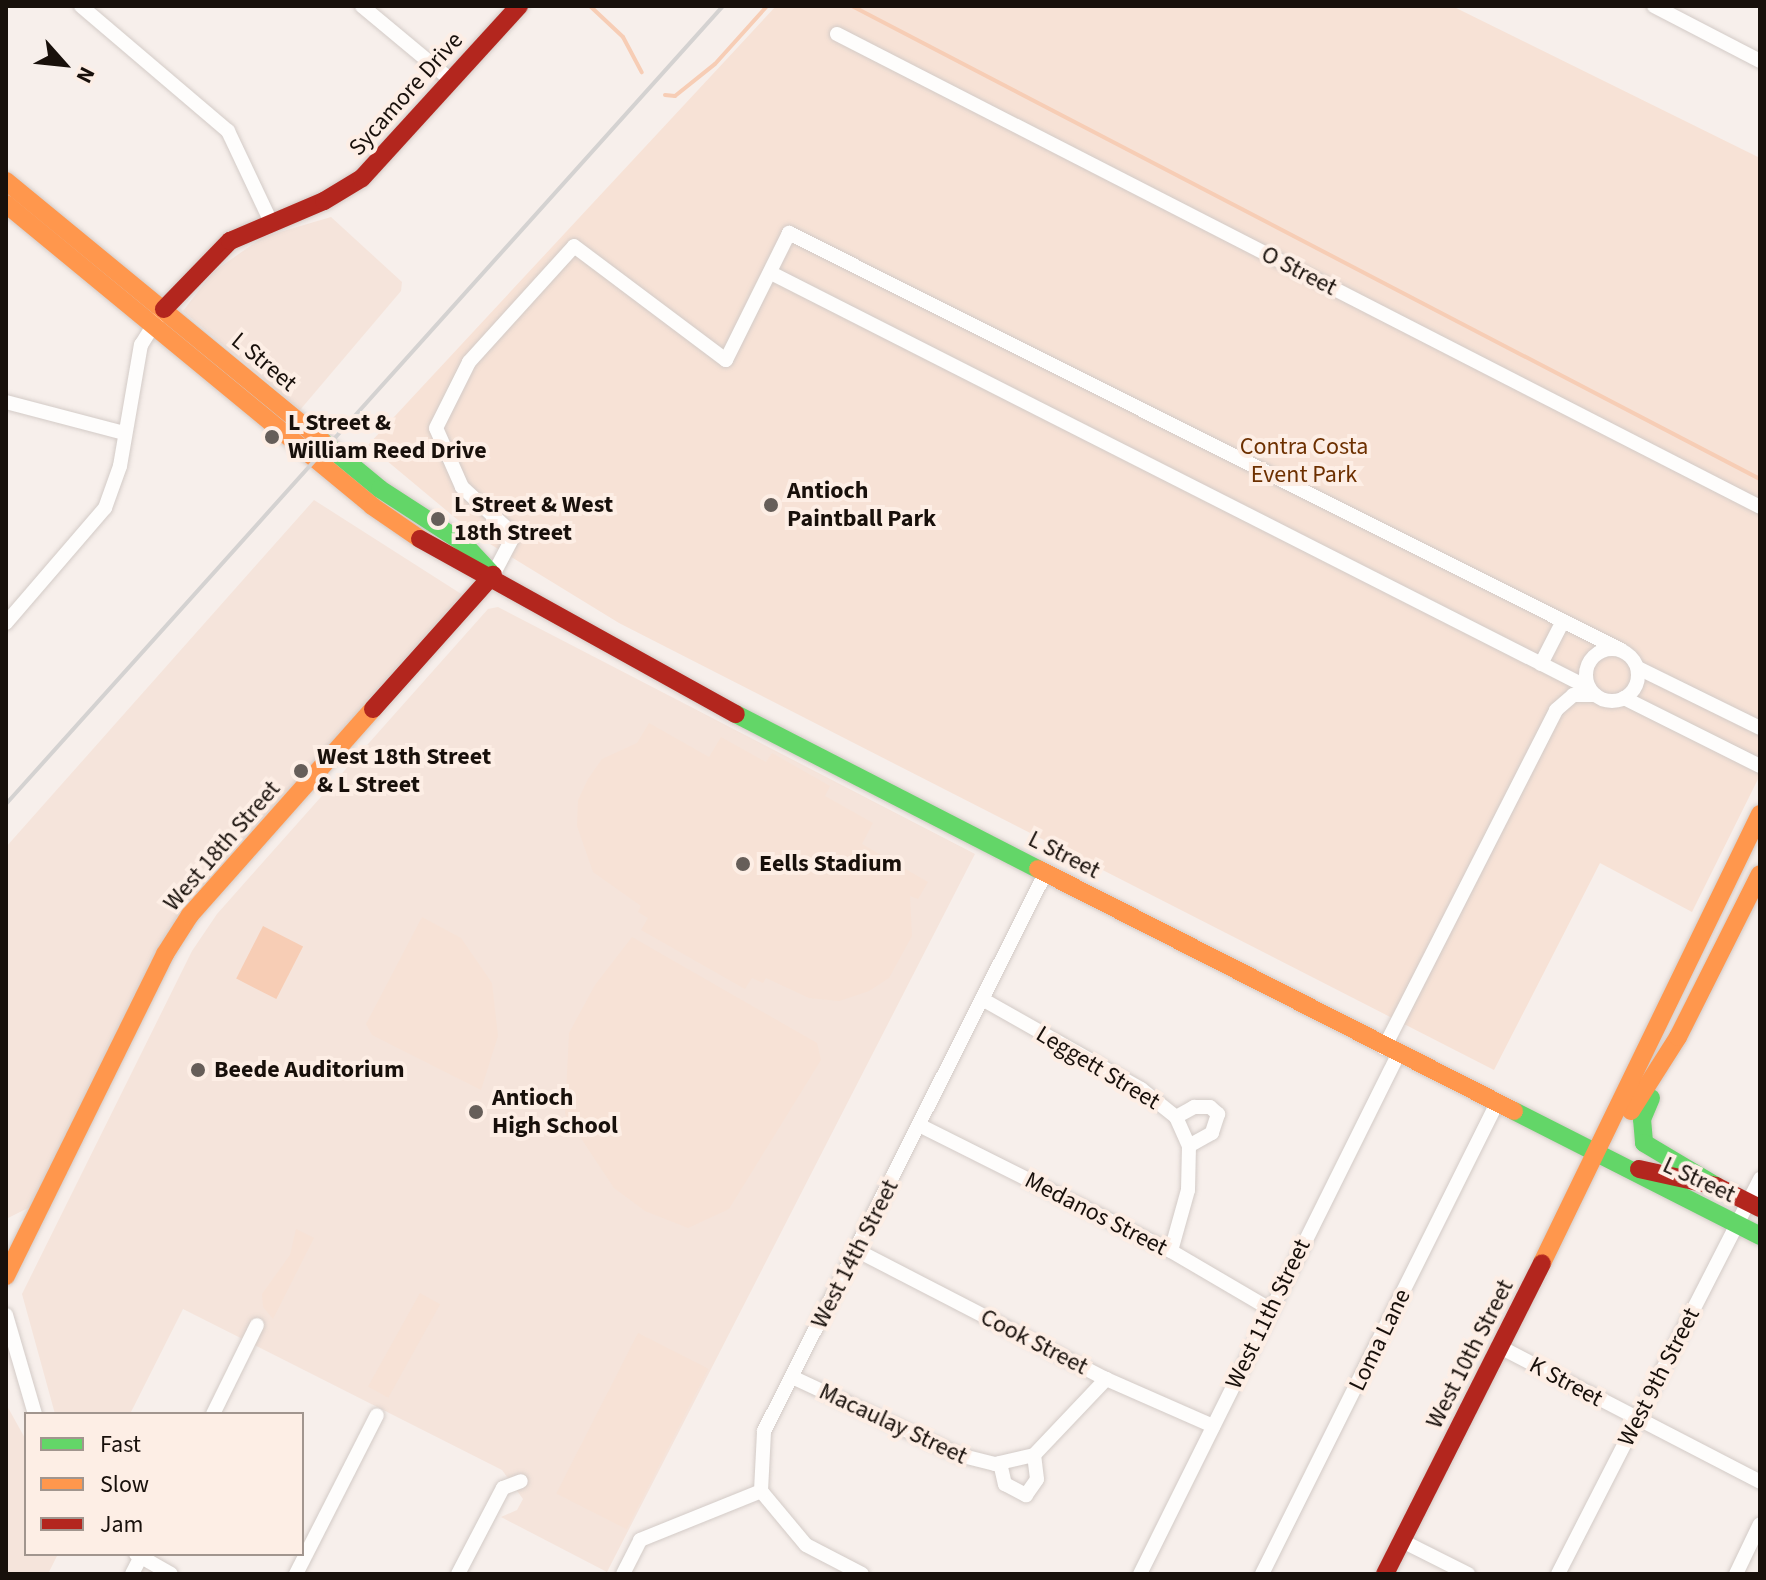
<!DOCTYPE html>
<style>
body{margin:0}
#map{position:relative;width:1766px;height:1580px;overflow:hidden;background:#f7efeb;font-family:"Source Sans 3",sans-serif}
div>[style]{position:absolute}
.built>*{inset:0;background:#f5e4db}
.green>*{inset:0;background:#f7e2d6;transform-origin:0 0}
.water>*{inset:0;background:#f7cdb5;transform-origin:0 0}
.stream>*{height:4px;margin:-2px;padding:0 2px;transform-origin:2px;border-radius:2px;background:#f7cdb5}
.roads{filter:drop-shadow(0 0 2px #d3cbc7) drop-shadow(0 0 2px #d3cbc7)}
.street>*{height:14px;margin:-7px;padding:0 7px;transform-origin:7px;border-radius:7px;background:#fefdfc}
.street>.ring{margin:-7px;padding:0;box-sizing:content-box;background:none;border:14px solid #fefdfc;border-radius:50%}
.fast>*{height:18px;margin:-9px;padding:0 9px;transform-origin:9px;border-radius:9px;background:#63d668}
.slow>*{height:18px;margin:-9px;padding:0 9px;transform-origin:9px;border-radius:9px;background:#ff974d}
.jam>*{height:18px;margin:-9px;padding:0 9px;transform-origin:9px;border-radius:9px;background:#b3261e}
.rail>*{height:4px;margin:-2px;padding:0 2px;transform-origin:2px;border-radius:2px;background:#d4d2d1}
.dots>*{width:22px;height:22px;translate:-50% -50%;box-sizing:border-box;border:4px solid #fdeee5;border-radius:50%}
span{translate:-50% -50%;white-space:nowrap;text-align:center;line-height:1.15;-webkit-text-stroke:8px #fdeee5;paint-order:stroke}
.street-label{font-size:24px;color:#18100b}
.poi-label{font-size:24px;color:#18100b;font-weight:700}
.left{translate:0 -50%;text-align:left}
.park-label{font-size:24px;color:#6d3000}
.frame{position:absolute;inset:0;border:8px solid #18100b;pointer-events:none}
.legend{position:absolute;left:24px;top:1412px;width:280px;height:144px;box-sizing:border-box;background:#fdeee5;border:2px solid #a1958e;margin:0;padding:10px 14px;list-style:none;font-size:24px;color:#18100b}
.legend li{display:flex;align-items:center;gap:16px;height:40px}
.legend b{width:40px;border:2px solid #a1958e}
.north{position:absolute;left:24px;top:24px;width:80px;height:80px;-webkit-text-stroke:6px #fdeee5;paint-order:stroke;rotate:117deg;font-size:22px;font-weight:700;line-height:32px;text-align:center;color:#18100b}
.north::after{content:'';display:block;margin:auto;width:28px;height:36px;background:#18100b;clip-path:polygon(50% 0,100% 100%,50% 72%,0 100%)}
</style>
<div id="map">
<div class="built">
<div style="clip-path:polygon(331px 217px,402px 282px,401px 291px,300px 410px,183px 311px,213px 272px,263px 237px)"></div>
<div style="clip-path:polygon(314px 500px,466px 597px,194px 899px,32px 1206px,6px 1219px,6px 847px)"></div>
<div style="clip-path:polygon(498px 607px,975px 854px,607px 1572px,501px 1517px,517px 1510px,523px 1499px,502px 1470px,183px 1309px,130px 1414px,55px 1414px,22px 1294px,192px 951px,217px 914px,488px 609px)"></div>
<div style="clip-path:polygon(6px 1404px,26px 1440px,26px 1554px,58px 1554px,48px 1574px,6px 1574px)"></div>
</div>
<div class="green">
<div style="clip-path:polygon(776px 6px,1452px 6px,1760px 158px,1760px 775px,1692px 912px,1600px 863px,1494px 1070px,619px 623px,477px 536px,368px 445px)"></div>
<div style="clip-path:polygon(649px 723px,709px 757px,721px 737px,766px 762px,772px 753px,830px 786px,825px 796px,873px 823px,862px 844px,928px 882px,918px 899px,910px 896px,912px 936px,889px 978px,869px 991px,839px 1001px,809px 998px,766px 978px,763px 983px,752px 978px,745px 989px,641px 930px,648px 918px,638px 912px,641px 906px,593px 872px,577px 826px,578px 800px,588px 779px,602px 759px,637px 743px)"></div>
<div style="clip-path:polygon(422px 917px,461px 938px,492px 983px,498px 1036px,481px 1090px,372px 1035px,366px 1024px)"></div>
<div style="clip-path:polygon(632px 937px,817px 1043px,821px 1060px,729px 1209px,688px 1228px,645px 1211px,614px 1188px,565px 1114px,569px 1033px,595px 985px)"></div>
<div style="clip-path:polygon(296px 1229px,314px 1238px,273px 1319px,263px 1307px,262px 1294px,290px 1255px)"></div>
<div style="left:420px;top:1293px;width:23px;height:107px;rotate:29deg"></div>
<div style="left:638px;top:1333px;width:79px;height:180px;rotate:27deg"></div>
</div>
<div class="water">
<div style="left:263px;top:926px;width:45px;height:59px;rotate:27deg"></div>
</div>
<div class="stream">
<div style="left:590px;top:6px;width:45px;rotate:43.2deg"></div>
<div style="left:623px;top:37px;width:40px;rotate:62deg"></div>
<div style="left:852px;top:6px;width:1024px;rotate:27.52deg"></div>
<div style="left:665px;top:95px;width:10px;rotate:6deg"></div>
<div style="left:675px;top:96px;width:51px;rotate:-38.7deg"></div>
<div style="left:715px;top:64px;width:78px;rotate:-48.1deg"></div>
</div>
<div class="roads">
<div class="street">
<div style="left:81px;top:6px;width:193px;rotate:40.4deg"></div>
<div style="left:228px;top:131px;width:101px;rotate:64.7deg"></div>
<div style="left:362px;top:6px;width:117px;rotate:39.8deg"></div>
<div style="left:1654px;top:6px;width:119px;rotate:27.4deg"></div>
<div style="left:837px;top:34px;width:1037px;rotate:27.13deg"></div>
<div style="left:773px;top:274px;width:915px;rotate:26.9deg"></div>
<div style="left:6px;top:402px;width:122px;rotate:14.7deg"></div>
<div style="left:493px;top:575px;width:45px;rotate:-62.3deg"></div>
<div style="left:514px;top:535px;width:71px;rotate:-137.3deg"></div>
<div style="left:462px;top:487px;width:64px;rotate:-113.8deg"></div>
<div style="left:436px;top:428px;width:74px;rotate:-63.4deg"></div>
<div style="left:469px;top:362px;width:156px;rotate:-47.8deg"></div>
<div style="left:574px;top:246px;width:190px;rotate:36.9deg"></div>
<div style="left:726px;top:360px;width:142px;rotate:-63.6deg"></div>
<div style="left:789px;top:233px;width:931px;rotate:26.62deg"></div>
<div style="left:6px;top:623px;width:152px;rotate:-49.3deg"></div>
<div style="left:105px;top:508px;width:45px;rotate:-70.3deg"></div>
<div style="left:120px;top:466px;width:123px;rotate:-80.2deg"></div>
<div style="left:141px;top:345px;width:32px;rotate:-58deg"></div>
<div class="ring" style="left:1586px;top:649px;width:38px;height:38px"></div>
<div style="left:1541px;top:664px;width:48px;rotate:-62.9deg"></div>
<div style="left:1638px;top:668px;width:136px;rotate:26.2deg"></div>
<div style="left:1624px;top:698px;width:152px;rotate:26.6deg"></div>
<div style="left:982px;top:999px;width:183px;rotate:29.5deg"></div>
<div style="left:1141px;top:1089px;width:45px;rotate:38.7deg"></div>
<div style="left:1176px;top:1117px;width:32px;rotate:66deg"></div>
<div style="left:1189px;top:1146px;width:44px;rotate:91.3deg"></div>
<div style="left:1188px;top:1190px;width:63px;rotate:105.6deg"></div>
<div style="left:1384px;top:1048px;width:379px;rotate:-63deg"></div>
<div style="left:1556px;top:710px;width:23px;rotate:-41deg"></div>
<div style="left:1573px;top:695px;width:22px"></div>
<div style="left:1176px;top:1117px;width:21px;rotate:-29deg"></div>
<div style="left:1194px;top:1107px;width:16px"></div>
<div style="left:1210px;top:1107px;width:11px;rotate:41deg"></div>
<div style="left:1218px;top:1114px;width:20px;rotate:108deg"></div>
<div style="left:1212px;top:1133px;width:26px;rotate:151deg"></div>
<div style="left:919px;top:1125px;width:282px;rotate:26.6deg"></div>
<div style="left:1171px;top:1251px;width:115px;rotate:30.4deg"></div>
<div style="left:858px;top:1251px;width:279px;rotate:27.3deg"></div>
<div style="left:1106px;top:1379px;width:117px;rotate:23.7deg"></div>
<div style="left:6px;top:1315px;width:103px;rotate:73.7deg"></div>
<div style="left:1500px;top:1347px;width:293px;rotate:27.4deg"></div>
<div style="left:792px;top:1377px;width:184px;rotate:25deg"></div>
<div style="left:959px;top:1455px;width:37px;rotate:14deg"></div>
<div style="left:995px;top:1464px;width:40px;rotate:-13deg"></div>
<div style="left:1034px;top:1455px;width:105px;rotate:-46.5deg"></div>
<div style="left:213px;top:1414px;width:99px;rotate:-63.7deg"></div>
<div style="left:1000px;top:1463px;width:22px;rotate:77deg"></div>
<div style="left:1005px;top:1484px;width:24px;rotate:28deg"></div>
<div style="left:1026px;top:1495px;width:19px;rotate:-55deg"></div>
<div style="left:1037px;top:1479px;width:24px;rotate:-97deg"></div>
<div style="left:761px;top:1491px;width:70px;rotate:50.2deg"></div>
<div style="left:806px;top:1545px;width:63px;rotate:27.4deg"></div>
<div style="left:1402px;top:1541px;width:74px;rotate:26.6deg"></div>
<div style="left:136px;top:1554px;width:40px;rotate:29.7deg"></div>
<div style="left:132px;top:1574px;width:22px;rotate:-63deg"></div>
<div style="left:296px;top:1574px;width:178px;rotate:-63deg"></div>
<div style="left:458px;top:1574px;width:97px;rotate:-62.4deg"></div>
<div style="left:503px;top:1488px;width:19px;rotate:-21deg"></div>
<div style="left:623px;top:1574px;width:38px;rotate:-63deg"></div>
<div style="left:640px;top:1540px;width:131px;rotate:-22deg"></div>
<div style="left:761px;top:1491px;width:60px;rotate:-87.1deg"></div>
<div style="left:764px;top:1431px;width:626px;rotate:-63.23deg"></div>
<div style="left:1140px;top:1574px;width:580px;rotate:-63.57deg"></div>
<div style="left:1262px;top:1574px;width:524px;rotate:-63.48deg"></div>
<div style="left:1558px;top:1574px;width:444px;rotate:-62.9deg"></div>
<div style="left:1736px;top:1574px;width:55px;rotate:-64.4deg"></div>
</div>
<div class="fast">
<div style="left:322px;top:441px;width:75px;rotate:39.6deg"></div>
<div style="left:380px;top:489px;width:98px;rotate:32.9deg"></div>
<div style="left:462px;top:542px;width:41px;rotate:47deg"></div>
<div style="left:736px;top:714px;width:339px;rotate:27.2deg"></div>
<div style="left:1651px;top:1098px;width:23px;rotate:113deg"></div>
<div style="left:1642px;top:1119px;width:24px;rotate:85deg"></div>
<div style="left:1644px;top:1143px;width:84px;rotate:30.8deg"></div>
<div style="left:1514px;top:1111px;width:276px;rotate:26.9deg"></div>
</div>
<div class="slow">
<div style="left:6px;top:181px;width:409px;rotate:39.4deg"></div>
<div style="left:6px;top:204px;width:475px;rotate:39.5deg"></div>
<div style="left:372px;top:506px;width:58px;rotate:34.5deg"></div>
<div style="left:1038px;top:869px;width:534px;rotate:26.95deg"></div>
<div style="left:1631px;top:1111px;width:88px;rotate:-57.6deg"></div>
<div style="left:1678px;top:1037px;width:182px;rotate:-63.3deg"></div>
<div style="left:1542px;top:1263px;width:499px;rotate:-64.1deg"></div>
<div style="left:6px;top:1276px;width:359px;rotate:-63.7deg"></div>
<div style="left:165px;top:954px;width:46px;rotate:-57.3deg"></div>
<div style="left:190px;top:915px;width:276px;rotate:-48.4deg"></div>
</div>
<div class="jam">
<div style="left:164px;top:309px;width:95px;rotate:-45.9deg"></div>
<div style="left:230px;top:241px;width:102px;rotate:-23.1deg"></div>
<div style="left:324px;top:201px;width:44px;rotate:-31.2deg"></div>
<div style="left:362px;top:178px;width:233px;rotate:-47.6deg"></div>
<div style="left:420px;top:539px;width:361px;rotate:29deg"></div>
<div style="left:373px;top:709px;width:180px;rotate:-48.2deg"></div>
<div style="left:1639px;top:1169px;width:79px;rotate:12.4deg"></div>
<div style="left:1716px;top:1186px;width:49px;rotate:26.6deg"></div>
<div style="left:1385px;top:1574px;width:348px;rotate:-63.2deg"></div>
</div>
</div>
<div class="rail">
<div style="left:6px;top:804px;width:1073px;rotate:-48.06deg"></div>
</div>
<div class="dots">
<div style="left:272px;top:437px;background:#665e59"></div>
<div style="left:771px;top:505px;background:#665e59"></div>
<div style="left:438px;top:519px;background:#665e59"></div>
<div style="left:301px;top:771px;background:#665e59"></div>
<div style="left:743px;top:864px;background:#665e59"></div>
<div style="left:198px;top:1070px;background:#665e59"></div>
<div style="left:476px;top:1112px;background:#665e59"></div>
</div>
<div class="street-label">
<span style="left:406px;top:94px;rotate:-48deg">Sycamore Drive</span>
<span style="left:1299px;top:271px;rotate:27deg">O Street</span>
<span style="left:264px;top:362px;rotate:40deg">L Street</span>
<span style="left:222px;top:846px;rotate:-49deg">West 18th Street</span>
<span style="left:1064px;top:855px;rotate:27deg">L Street</span>
<span style="left:1098px;top:1068px;rotate:31deg">Leggett Street</span>
<span style="left:1699px;top:1180px;rotate:25deg">L Street</span>
<span style="left:1096px;top:1214px;rotate:27deg">Medanos Street</span>
<span style="left:855px;top:1254px;rotate:-63deg">West 14th Street</span>
<span style="left:1268px;top:1314px;rotate:-64deg">West 11th Street</span>
<span style="left:1380px;top:1340px;rotate:-64deg">Loma Lane</span>
<span style="left:1034px;top:1342px;rotate:27deg">Cook Street</span>
<span style="left:1470px;top:1354px;rotate:-63deg">West 10th Street</span>
<span style="left:1659px;top:1377px;rotate:-63deg">West 9th Street</span>
<span style="left:1566px;top:1382px;rotate:28deg">K Street</span>
<span style="left:893px;top:1424px;rotate:25deg">Macaulay Street</span>
</div>
<div class="poi-label">
<span class="left" style="left:288px;top:437px">L Street &amp;<br>William Reed Drive</span>
<span class="left" style="left:787px;top:505px">Antioch<br>Paintball Park</span>
<span class="left" style="left:454px;top:519px">L Street &amp; West<br>18th Street</span>
<span class="left" style="left:317px;top:771px">West 18th Street<br>&amp; L Street</span>
<span class="left" style="left:759px;top:864px">Eells Stadium</span>
<span class="left" style="left:214px;top:1070px">Beede Auditorium</span>
<span class="left" style="left:492px;top:1112px">Antioch<br>High School</span>
</div>
<div class="park-label">
<span style="left:1304px;top:461px">Contra Costa<br>Event Park</span>
</div>
<div class="frame"></div>
<ul class="legend">
<li><b style="height:10px;background:#63d668"></b>Fast</li>
<li><b style="height:10px;background:#ff974d"></b>Slow</li>
<li><b style="height:10px;background:#b3261e"></b>Jam</li>
</ul>
<div class="north">N</div>
</div>
